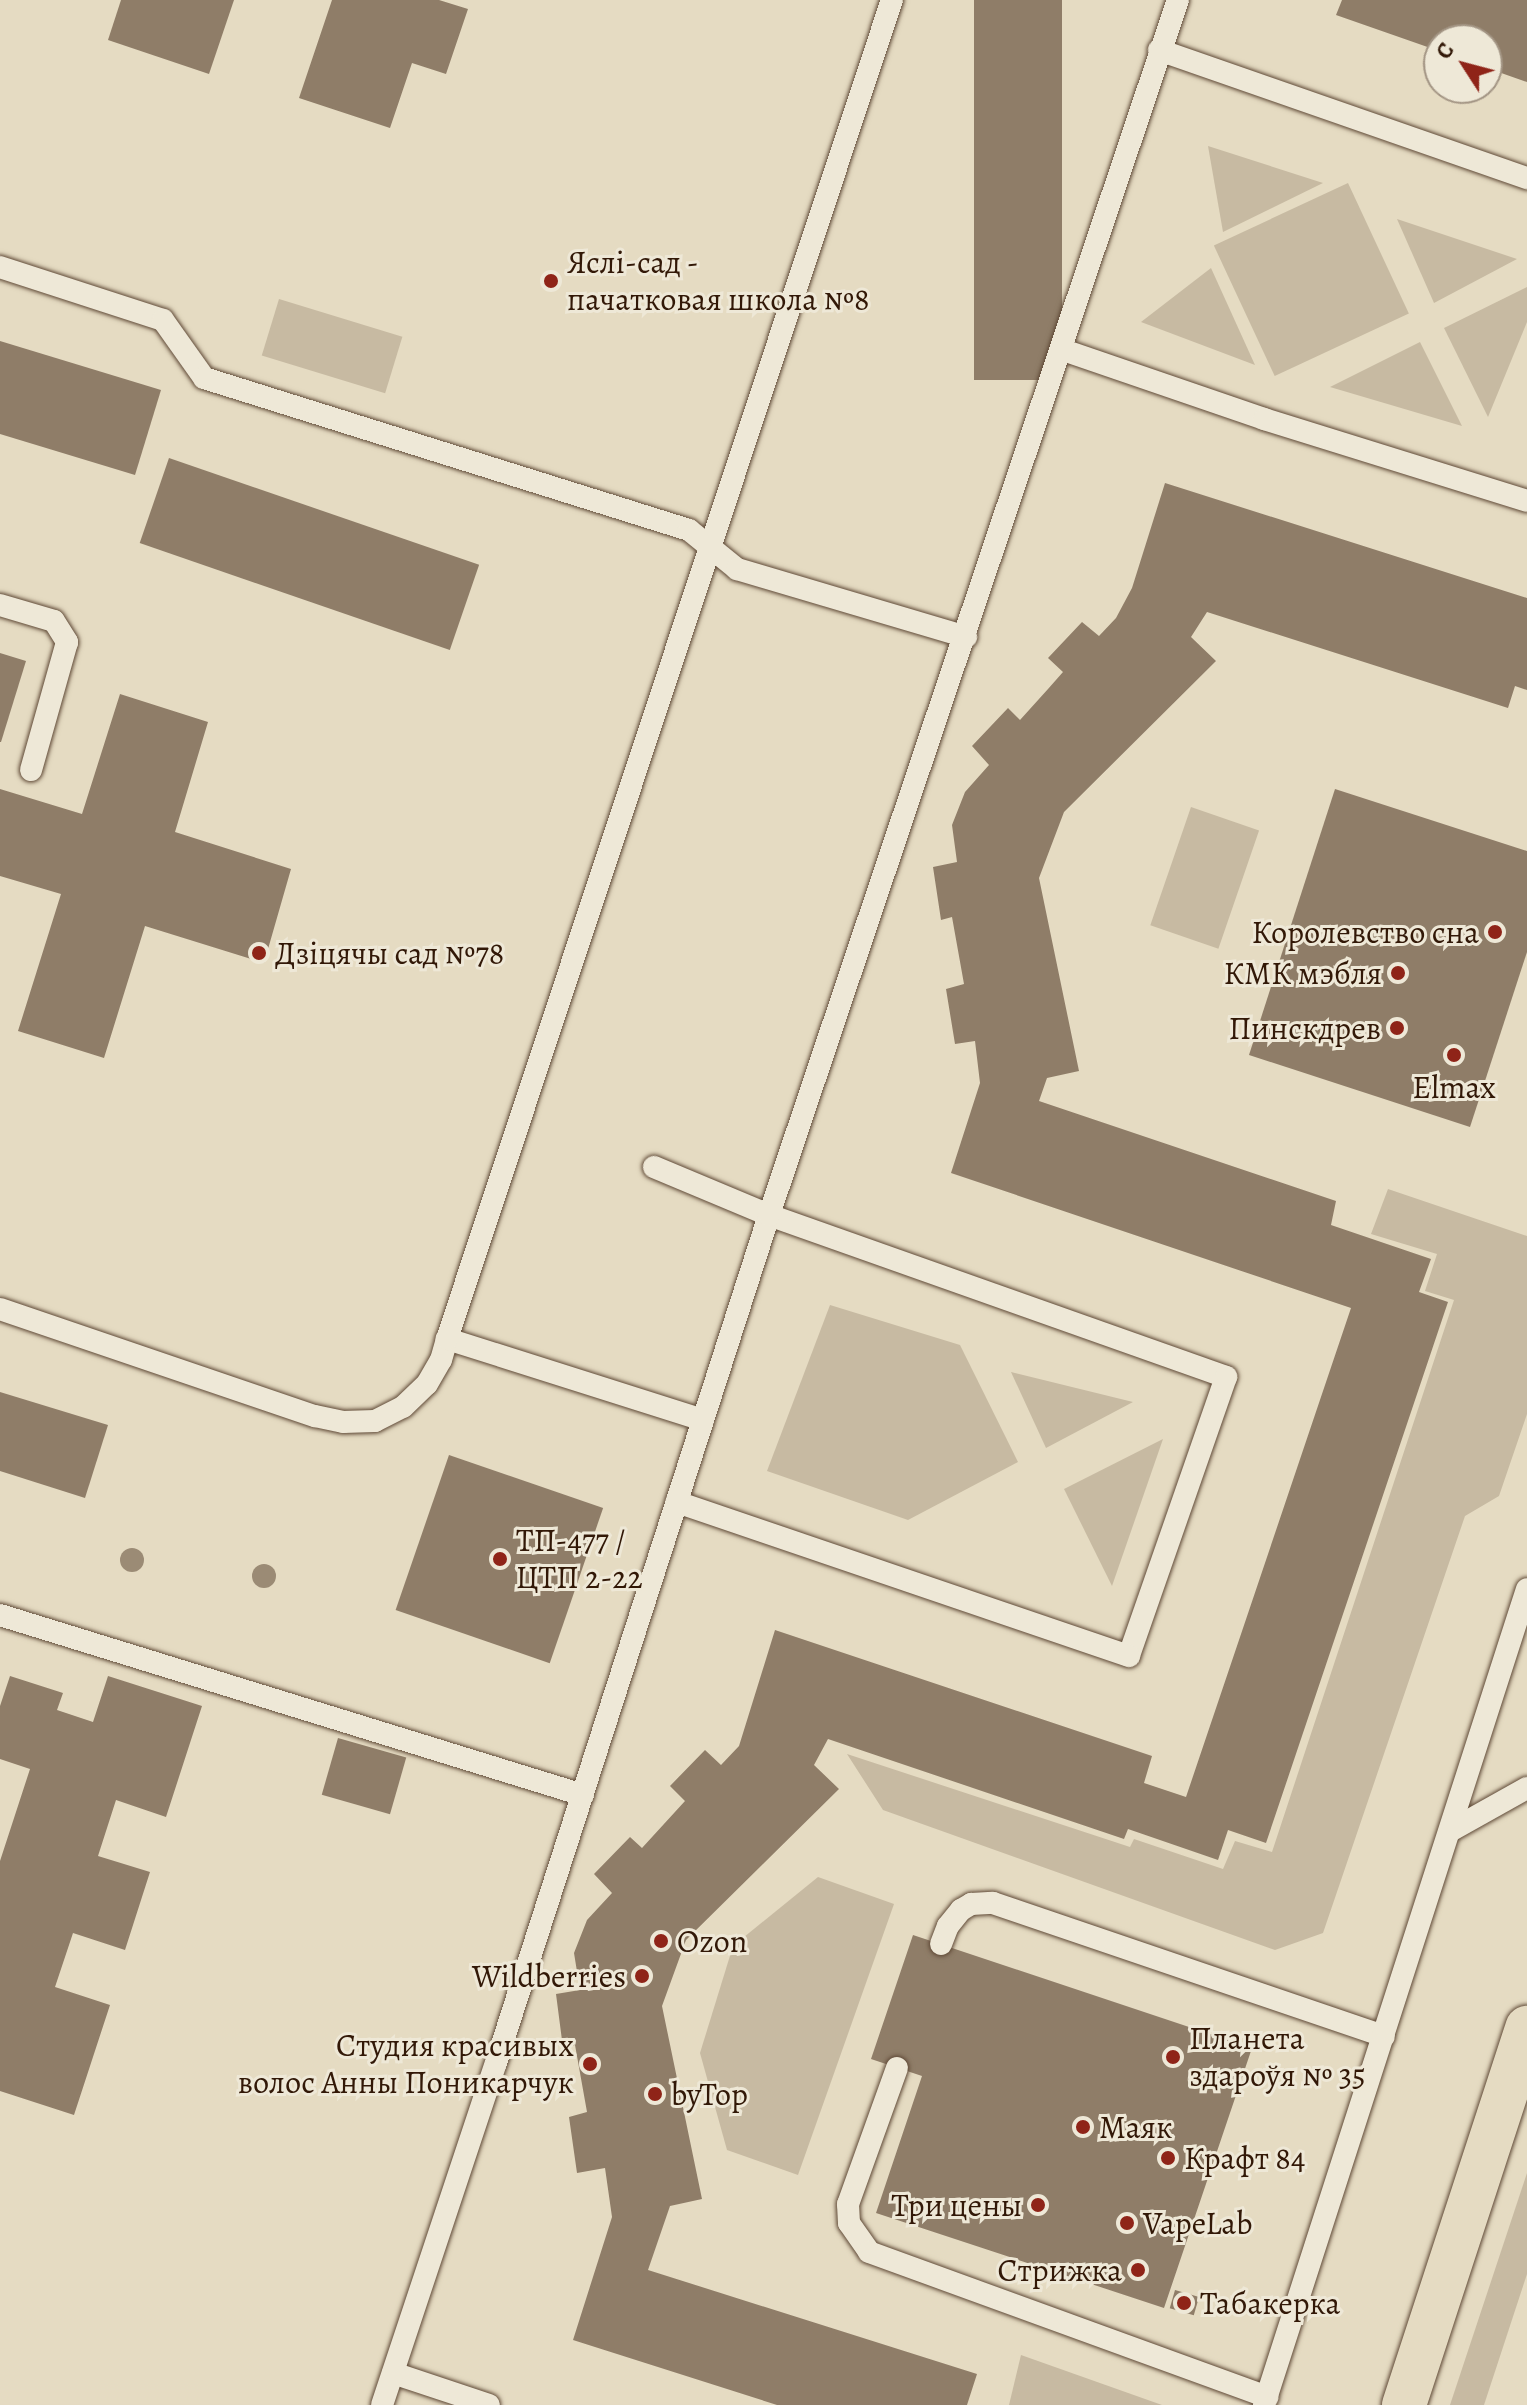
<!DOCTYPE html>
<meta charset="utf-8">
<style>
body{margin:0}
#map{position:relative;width:1527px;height:2405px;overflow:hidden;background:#e5dbc2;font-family:Alegreya,serif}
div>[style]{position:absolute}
.green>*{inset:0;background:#c7baa2;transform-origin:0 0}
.building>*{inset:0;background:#8f7d68;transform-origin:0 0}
.roads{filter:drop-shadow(0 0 2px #5f4936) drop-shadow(0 0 2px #5f4936)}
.lane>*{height:22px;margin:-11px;padding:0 11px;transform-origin:11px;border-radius:11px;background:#eee8d7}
.highway>*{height:44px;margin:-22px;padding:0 22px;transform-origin:22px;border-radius:22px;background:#e5dbc2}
.trees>*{width:24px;height:24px;margin:-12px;border-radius:50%;background:#9b8b75}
.dots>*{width:22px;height:22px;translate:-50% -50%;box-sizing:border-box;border:4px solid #eee8d7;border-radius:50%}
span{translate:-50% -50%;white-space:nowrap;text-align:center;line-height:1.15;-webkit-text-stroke:6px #eee8d7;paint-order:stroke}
.poi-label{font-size:32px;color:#321807}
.left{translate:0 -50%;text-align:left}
.right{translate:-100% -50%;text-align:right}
.north{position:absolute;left:1423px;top:24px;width:80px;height:80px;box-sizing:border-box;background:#eee8d7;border:2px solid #a39584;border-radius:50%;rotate:306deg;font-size:22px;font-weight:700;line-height:32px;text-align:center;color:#321807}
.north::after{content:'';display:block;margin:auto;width:28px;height:36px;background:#8f2418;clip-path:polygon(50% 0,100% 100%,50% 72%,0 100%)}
</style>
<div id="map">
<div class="green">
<div style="clip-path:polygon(1208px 146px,1323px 183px,1223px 232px)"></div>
<div style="left:1348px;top:183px;width:144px;height:148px;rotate:65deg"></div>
<div style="clip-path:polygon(1397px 219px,1517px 259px,1434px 303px)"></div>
<div style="clip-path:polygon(1211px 268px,1255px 365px,1141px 322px)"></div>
<div style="clip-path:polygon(1527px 287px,1527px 322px,1488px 417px,1444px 328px)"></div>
<div style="left:279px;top:299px;width:129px;height:59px;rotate:17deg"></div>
<div style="clip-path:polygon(1420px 342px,1462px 426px,1330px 387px)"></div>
<div style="left:1191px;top:807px;width:72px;height:125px;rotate:19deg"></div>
<div style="clip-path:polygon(1388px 1189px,1527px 1236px,1527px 1414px,1499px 1496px,1465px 1516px,1323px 1933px,1275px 1950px,883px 1810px,847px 1754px,1130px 1847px,1134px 1839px,1223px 1869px,1235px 1841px,1272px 1852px,1454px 1300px,1425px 1291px,1437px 1254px,1371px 1234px)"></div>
<div style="clip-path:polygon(830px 1305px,960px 1345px,1018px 1462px,908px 1520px,767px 1471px)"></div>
<div style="clip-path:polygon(1011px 1372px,1133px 1402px,1046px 1448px)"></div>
<div style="clip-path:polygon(1163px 1439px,1112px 1586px,1064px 1489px)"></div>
<div style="clip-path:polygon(818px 1877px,894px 1904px,798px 2175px,727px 2150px,700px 2053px,733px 1946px)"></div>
<div style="clip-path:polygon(1527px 2173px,1527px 2274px,1484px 2405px,1450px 2405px)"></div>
<div style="clip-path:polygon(1021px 2355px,1162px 2405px,1009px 2405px)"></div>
</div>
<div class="building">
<div style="clip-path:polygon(121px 0,234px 0,209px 74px,108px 40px)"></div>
<div style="clip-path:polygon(332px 0,439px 0,468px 9px,446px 74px,412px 63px,390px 128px,299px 98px)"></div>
<div style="left:974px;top:0;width:88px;height:380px"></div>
<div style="clip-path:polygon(1342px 0,1527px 0,1527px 82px,1487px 68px,1487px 40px,1439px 40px,1439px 51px,1336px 15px)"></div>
<div style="clip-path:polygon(0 341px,161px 390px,135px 475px,0 434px)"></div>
<div style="left:169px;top:458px;width:328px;height:90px;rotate:19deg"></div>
<div style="clip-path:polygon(1165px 483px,1527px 598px,1527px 690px,1515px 686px,1508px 708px,1207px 612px,1191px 637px,1216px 661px,1064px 812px,1039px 878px,1079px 1071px,1047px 1078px,1039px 1101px,1336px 1201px,1331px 1225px,1431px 1259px,1419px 1292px,1448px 1302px,1266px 1843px,1228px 1830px,1218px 1860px,1128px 1829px,1124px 1839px,828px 1739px,814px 1765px,839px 1789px,686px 1940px,662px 2006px,702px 2199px,670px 2206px,648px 2270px,977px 2374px,967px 2405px,777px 2405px,573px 2340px,612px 2217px,605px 2168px,577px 2173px,569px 2117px,587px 2112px,575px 2045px,563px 2048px,556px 1994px,580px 1990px,574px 1953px,587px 1920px,612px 1893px,594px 1874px,630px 1837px,642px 1848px,685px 1801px,670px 1786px,705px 1750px,721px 1765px,739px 1746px,775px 1630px,1152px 1756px,1144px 1783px,1186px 1797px,1351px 1308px,951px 1173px,980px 1083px,975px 1041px,955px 1044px,946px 989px,964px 984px,952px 917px,941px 920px,933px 867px,957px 862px,952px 825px,965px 792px,989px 765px,972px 746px,1008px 708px,1020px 720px,1048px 689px,1063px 672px,1048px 658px,1082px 622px,1099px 636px,1116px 618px,1132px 588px)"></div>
<div style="clip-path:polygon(0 653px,26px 661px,1px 742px,0 742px)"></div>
<div style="clip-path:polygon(120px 694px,208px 722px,175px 832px,291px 869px,264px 963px,145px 926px,104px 1058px,18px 1031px,61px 894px,0 876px,0 789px,82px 814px)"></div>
<div style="clip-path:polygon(1335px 789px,1527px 851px,1527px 952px,1470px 1127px,1249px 1055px)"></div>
<div style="clip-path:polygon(0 1392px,108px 1425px,85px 1498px,0 1471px)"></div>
<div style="left:449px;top:1455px;width:163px;height:164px;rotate:19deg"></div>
<div style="clip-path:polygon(10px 1676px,63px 1693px,57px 1710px,93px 1722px,108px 1676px,202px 1706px,166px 1817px,116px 1800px,98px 1856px,150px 1872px,125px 1950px,73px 1933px,55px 1987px,110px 2005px,74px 2115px,0 2091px,0 1861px,30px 1769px,0 1759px,0 1706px)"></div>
<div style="left:338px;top:1738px;width:71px;height:59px;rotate:16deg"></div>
<div style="clip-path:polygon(913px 1935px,1252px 2048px,1164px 2308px,876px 2213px,922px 2076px,871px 2059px)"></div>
<div style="left:1175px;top:2290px;width:25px;height:19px;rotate:16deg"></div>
</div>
<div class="roads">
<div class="lane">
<div style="left:1159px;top:50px;width:390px;rotate:19.2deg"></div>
<div style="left:0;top:267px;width:171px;rotate:18deg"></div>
<div style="left:163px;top:320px;width:71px;rotate:54.7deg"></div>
<div style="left:204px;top:378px;width:508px;rotate:17.4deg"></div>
<div style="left:689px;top:530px;width:62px;rotate:39.1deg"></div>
<div style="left:737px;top:569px;width:239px;rotate:16.5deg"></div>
<div style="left:1063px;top:350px;width:213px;rotate:18.9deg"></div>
<div style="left:1264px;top:419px;width:275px;rotate:17.3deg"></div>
<div style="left:0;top:605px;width:56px;rotate:16.5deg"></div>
<div style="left:54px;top:621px;width:25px;rotate:58deg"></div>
<div style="left:67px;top:642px;width:133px;rotate:105.7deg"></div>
<div style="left:654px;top:1167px;width:125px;rotate:22.7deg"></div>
<div style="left:769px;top:1215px;width:485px;rotate:19.5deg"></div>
<div style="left:1226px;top:1377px;width:295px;rotate:109.2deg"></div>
<div style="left:1129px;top:1656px;width:478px;rotate:-161.2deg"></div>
<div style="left:0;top:1309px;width:333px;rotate:18.8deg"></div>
<div style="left:315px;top:1416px;width:29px;rotate:12deg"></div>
<div style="left:343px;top:1422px;width:32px;rotate:-2deg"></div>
<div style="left:375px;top:1421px;width:31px;rotate:-27deg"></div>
<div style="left:403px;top:1407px;width:33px;rotate:-44deg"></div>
<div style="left:427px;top:1384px;width:28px;rotate:-60deg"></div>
<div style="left:441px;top:1360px;width:22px;rotate:-74deg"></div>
<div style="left:703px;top:1420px;width:269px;rotate:-162.4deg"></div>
<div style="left:447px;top:1339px;width:1411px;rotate:-71.62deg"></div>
<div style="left:0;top:1615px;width:610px;rotate:17.16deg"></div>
<div style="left:1450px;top:1831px;width:88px;rotate:-29.2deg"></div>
<div style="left:941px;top:1944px;width:19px;rotate:-69deg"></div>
<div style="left:948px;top:1926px;width:21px;rotate:-51deg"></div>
<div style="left:961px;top:1910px;width:12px;rotate:-31deg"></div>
<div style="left:971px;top:1904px;width:22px;rotate:-3deg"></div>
<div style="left:993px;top:1903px;width:413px;rotate:18.8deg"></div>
<div style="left:897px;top:2068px;width:145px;rotate:109.8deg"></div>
<div style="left:848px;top:2204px;width:19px;rotate:87deg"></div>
<div style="left:849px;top:2223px;width:35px;rotate:55deg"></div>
<div style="left:869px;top:2252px;width:424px;rotate:20deg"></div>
<div style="left:393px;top:2373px;width:101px;rotate:18.4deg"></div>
<div style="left:382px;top:2405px;width:360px;rotate:-71.6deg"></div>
<div style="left:496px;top:2063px;width:891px;rotate:-72.15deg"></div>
<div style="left:769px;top:1215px;width:1282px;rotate:-71.4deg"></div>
<div style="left:1264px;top:2405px;width:857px;rotate:-72.14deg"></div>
</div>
<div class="highway">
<div style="left:1404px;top:2405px;width:397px;rotate:-71.9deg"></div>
</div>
</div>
<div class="trees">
<div style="left:132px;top:1560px"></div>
<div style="left:264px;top:1576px"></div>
</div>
<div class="dots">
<div style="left:551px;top:281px;background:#8f2418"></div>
<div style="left:1495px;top:932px;background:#8f2418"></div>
<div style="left:259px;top:953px;background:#8f2418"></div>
<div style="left:1398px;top:973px;background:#8f2418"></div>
<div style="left:1397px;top:1028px;background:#8f2418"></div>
<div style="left:1454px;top:1055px;background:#8f2418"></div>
<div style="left:500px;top:1559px;background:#8f2418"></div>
<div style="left:661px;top:1941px;background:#8f2418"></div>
<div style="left:642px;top:1976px;background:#8f2418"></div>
<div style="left:1173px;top:2057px;background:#8f2418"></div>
<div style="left:590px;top:2064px;background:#8f2418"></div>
<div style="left:655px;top:2094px;background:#8f2418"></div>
<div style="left:1083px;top:2127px;background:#8f2418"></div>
<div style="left:1168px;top:2158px;background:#8f2418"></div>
<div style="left:1038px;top:2205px;background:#8f2418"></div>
<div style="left:1127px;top:2223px;background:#8f2418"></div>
<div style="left:1138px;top:2270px;background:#8f2418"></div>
<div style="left:1184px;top:2303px;background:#8f2418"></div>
</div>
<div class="poi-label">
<span class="left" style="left:567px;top:281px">Яслі-сад -<br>пачатковая школа №8</span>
<span class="right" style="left:1479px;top:932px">Королевство сна</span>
<span class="left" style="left:275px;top:953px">Дзіцячы сад №78</span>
<span class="right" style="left:1382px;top:973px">КМК мэбля</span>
<span class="right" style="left:1381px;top:1028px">Пинскдрев</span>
<span style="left:1454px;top:1087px">Elmax</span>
<span class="left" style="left:516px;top:1559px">ТП-477 /<br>ЦТП 2-22</span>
<span class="left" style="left:677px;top:1941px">Ozon</span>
<span class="right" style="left:626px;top:1976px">Wildberries</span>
<span class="left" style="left:1189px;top:2057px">Планета<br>здароўя № 35</span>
<span class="right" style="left:574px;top:2064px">Студия красивых<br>волос Анны Поникарчук</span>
<span class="left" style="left:671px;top:2094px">byTop</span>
<span class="left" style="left:1099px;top:2127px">Маяк</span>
<span class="left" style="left:1184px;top:2158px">Крафт 84</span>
<span class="right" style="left:1022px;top:2205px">Три цены</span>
<span class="left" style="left:1143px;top:2223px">VapeLab</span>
<span class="right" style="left:1122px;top:2270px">Стрижка</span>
<span class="left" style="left:1200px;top:2303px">Табакерка</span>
</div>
<div class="north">С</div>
</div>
